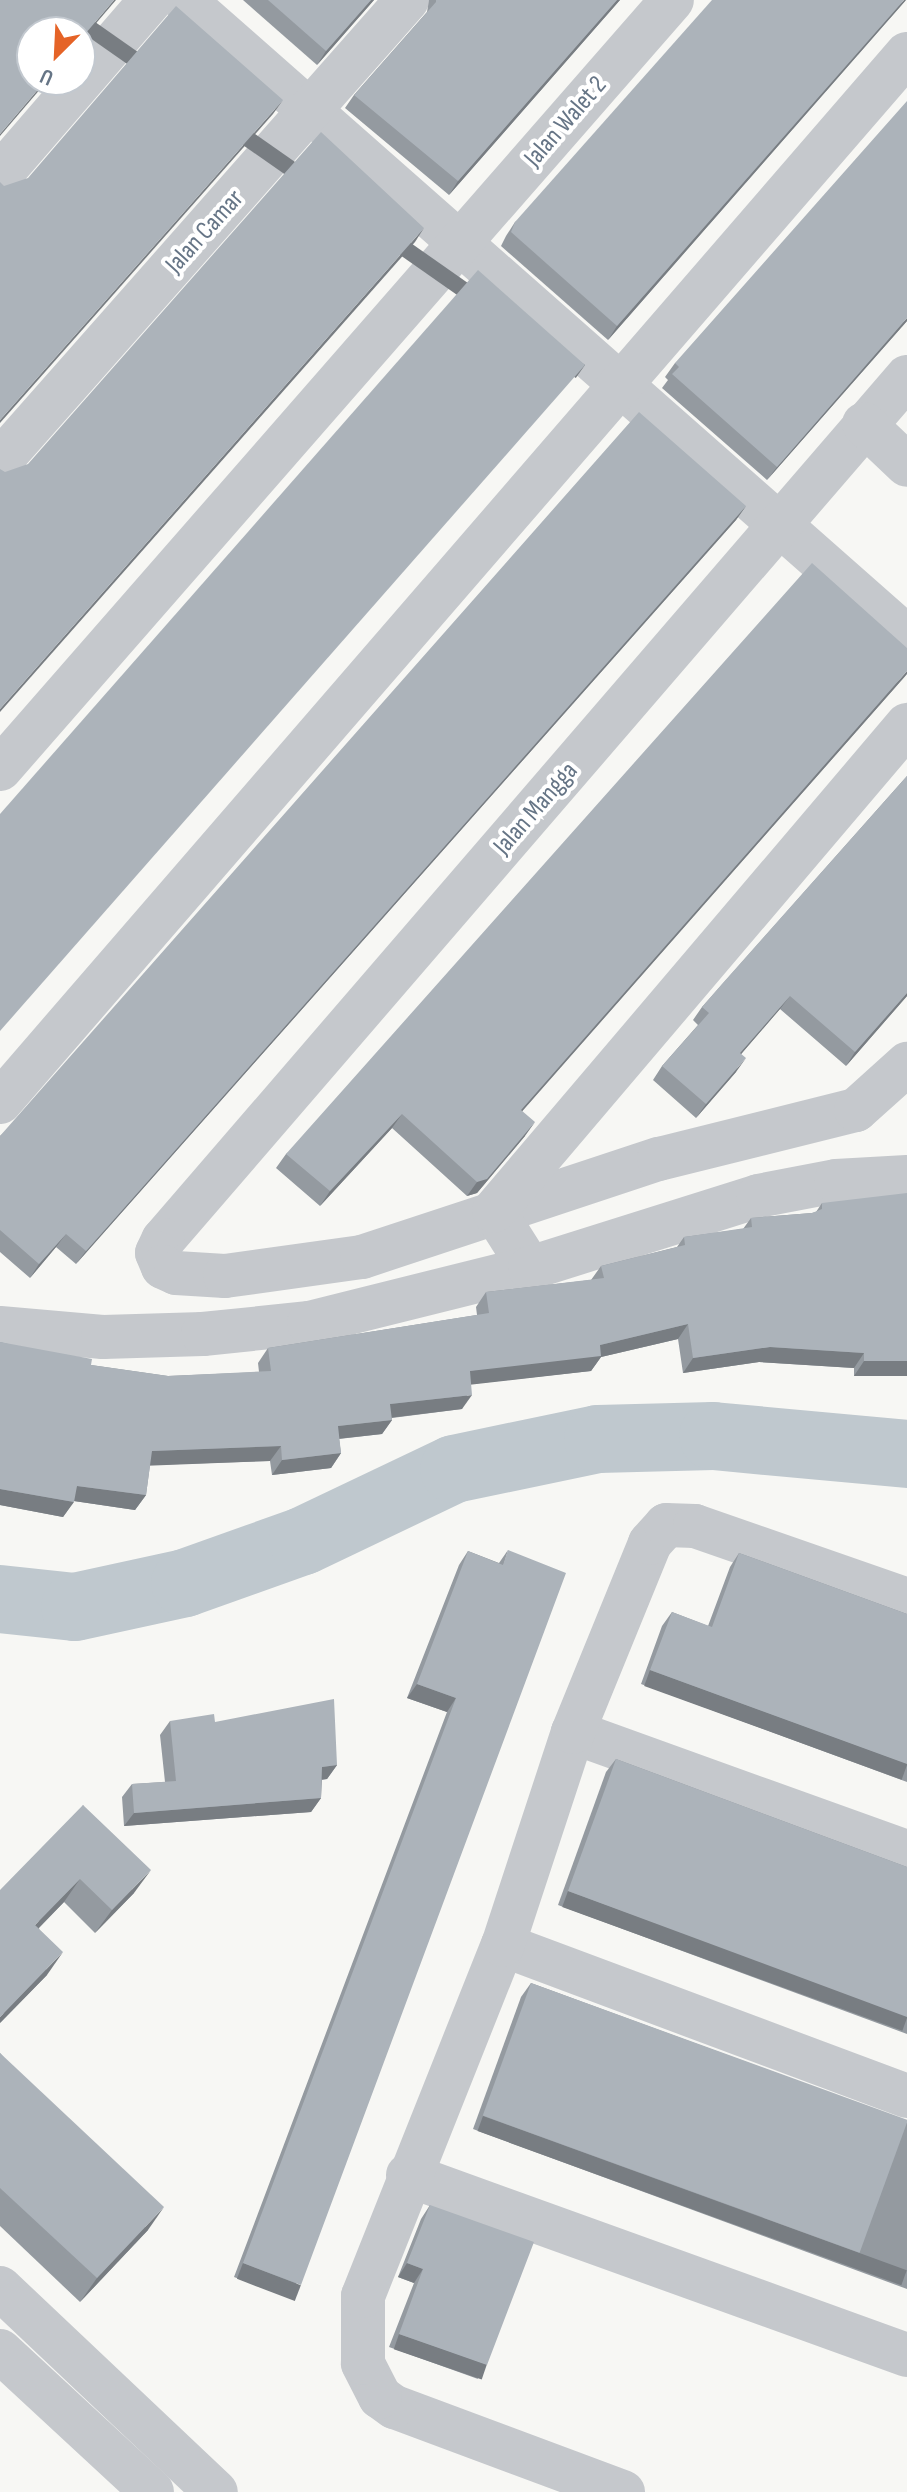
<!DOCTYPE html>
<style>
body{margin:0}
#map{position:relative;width:907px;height:2492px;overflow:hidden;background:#f7f7f4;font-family:"Sofia Sans Condensed",sans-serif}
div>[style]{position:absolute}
.river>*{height:68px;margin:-34px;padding:0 34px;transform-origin:34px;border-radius:34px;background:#bfc8ce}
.minor>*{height:44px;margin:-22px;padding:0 22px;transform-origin:22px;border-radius:22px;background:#c5c8cc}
.wall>*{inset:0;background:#949aa0}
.shaded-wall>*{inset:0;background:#787d82;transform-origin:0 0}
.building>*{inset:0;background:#acb3ba;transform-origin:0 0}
span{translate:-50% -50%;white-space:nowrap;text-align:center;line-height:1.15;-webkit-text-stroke:8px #fff;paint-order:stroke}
.street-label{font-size:26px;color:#667586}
.north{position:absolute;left:16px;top:16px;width:80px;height:80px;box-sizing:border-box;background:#fff;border:2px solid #c2c8cf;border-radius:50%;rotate:204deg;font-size:22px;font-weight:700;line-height:32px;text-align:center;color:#667586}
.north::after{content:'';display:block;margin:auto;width:28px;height:36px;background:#e56327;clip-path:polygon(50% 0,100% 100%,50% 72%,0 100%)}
</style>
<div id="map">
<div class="river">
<div style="left:0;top:1599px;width:75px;rotate:6.1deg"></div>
<div style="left:75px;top:1607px;width:113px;rotate:-12.3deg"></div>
<div style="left:185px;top:1583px;width:125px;rotate:-19.6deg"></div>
<div style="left:303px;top:1541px;width:167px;rotate:-25.5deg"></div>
<div style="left:454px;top:1469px;width:147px;rotate:-11.8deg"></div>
<div style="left:598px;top:1439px;width:115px;rotate:-1.5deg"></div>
<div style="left:713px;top:1436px;width:195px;rotate:5.3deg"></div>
</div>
<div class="minor">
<div style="left:184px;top:0;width:964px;rotate:41.38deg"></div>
<div style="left:0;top:175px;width:231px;rotate:-49.2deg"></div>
<div style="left:907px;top:377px;width:1139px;rotate:130.76deg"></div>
<div style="left:163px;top:1240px;width:14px;rotate:115deg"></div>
<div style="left:157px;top:1253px;width:15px;rotate:67deg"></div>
<div style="left:163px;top:1267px;width:14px;rotate:25deg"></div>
<div style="left:176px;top:1273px;width:49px;rotate:3.5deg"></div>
<div style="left:225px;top:1276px;width:138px;rotate:-7.9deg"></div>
<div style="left:362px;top:1257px;width:313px;rotate:-18.3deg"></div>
<div style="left:659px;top:1159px;width:203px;rotate:-14deg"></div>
<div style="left:856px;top:1110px;width:69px;rotate:-42deg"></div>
<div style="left:864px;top:424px;width:59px;rotate:43.6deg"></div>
<div style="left:0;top:461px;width:615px;rotate:-48.56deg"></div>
<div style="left:0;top:769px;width:1021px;rotate:-48.85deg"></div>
<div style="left:0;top:1102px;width:1386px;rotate:-49.13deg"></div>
<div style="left:530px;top:1268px;width:67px;rotate:-122.3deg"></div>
<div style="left:494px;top:1211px;width:638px;rotate:-49.64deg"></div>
<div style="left:0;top:1328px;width:103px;rotate:5deg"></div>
<div style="left:103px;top:1337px;width:100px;rotate:-1.7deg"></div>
<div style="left:203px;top:1334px;width:107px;rotate:-5.9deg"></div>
<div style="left:309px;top:1323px;width:228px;rotate:-14deg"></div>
<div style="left:530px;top:1268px;width:239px;rotate:-17.5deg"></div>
<div style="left:758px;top:1196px;width:79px;rotate:-10.9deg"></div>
<div style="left:836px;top:1181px;width:71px;rotate:-3.2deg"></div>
<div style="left:573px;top:1732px;width:355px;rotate:19.8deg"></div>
<div style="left:503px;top:1945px;width:431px;rotate:20.5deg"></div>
<div style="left:408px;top:2175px;width:530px;rotate:19.84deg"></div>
<div style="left:0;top:2288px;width:297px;rotate:43.4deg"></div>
<div style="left:0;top:2351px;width:207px;rotate:42.8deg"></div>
<div style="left:623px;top:2492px;width:244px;rotate:-159.6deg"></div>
<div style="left:394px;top:2407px;width:17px;rotate:-144deg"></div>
<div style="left:380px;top:2397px;width:38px;rotate:-117deg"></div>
<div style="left:363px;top:2363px;width:67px;rotate:-90deg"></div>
<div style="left:363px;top:2296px;width:378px;rotate:-68.3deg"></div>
<div style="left:503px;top:1945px;width:224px;rotate:-71.8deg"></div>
<div style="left:573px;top:1732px;width:204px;rotate:-67.8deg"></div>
<div style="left:650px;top:1543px;width:24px;rotate:-48deg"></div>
<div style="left:666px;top:1525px;width:29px;rotate:2deg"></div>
<div style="left:695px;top:1526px;width:225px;rotate:19.2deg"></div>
</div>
<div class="wall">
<div style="clip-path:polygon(243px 0,374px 0,317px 65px)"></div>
<div style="clip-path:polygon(429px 0,620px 0,449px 195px,345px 108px,354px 95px,427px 12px)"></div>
<div style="clip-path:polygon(906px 0,608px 340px,501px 246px,506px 236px,515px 222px)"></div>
<div style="clip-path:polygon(907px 321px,767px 480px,662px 388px,668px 380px,665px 377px,675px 363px)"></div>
<div style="clip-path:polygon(746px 506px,736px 520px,76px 1264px,56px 1247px,30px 1278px,0 1252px,0 1136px)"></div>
<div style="clip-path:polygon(907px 674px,522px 1111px,525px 1136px,477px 1193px,467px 1196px,392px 1128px,320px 1206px,276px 1168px,286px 1154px)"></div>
<div style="clip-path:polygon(907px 776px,907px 996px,846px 1066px,780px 1009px,741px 1054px,736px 1072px,696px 1118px,653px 1080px,662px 1066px,698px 1025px,693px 1020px,702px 1007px)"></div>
<div style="clip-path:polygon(822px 1203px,907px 1376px,854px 1376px,854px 1368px,759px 1362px,683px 1373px,678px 1339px,601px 1357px,591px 1371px,471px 1384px,462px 1409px,392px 1418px,392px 1420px,382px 1434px,339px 1439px,341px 1453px,331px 1468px,272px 1475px,270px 1461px,150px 1465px,146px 1495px,135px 1510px,74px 1501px,63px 1517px,0 1505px,0 1342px,91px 1365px,168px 1376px,259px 1372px,258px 1363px,268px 1348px,477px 1315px,476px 1307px,486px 1292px,591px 1280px,601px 1266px,677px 1247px,684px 1237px,743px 1229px,751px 1218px,812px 1213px,816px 1212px)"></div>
<div style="clip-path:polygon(508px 1550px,292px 2299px,234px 2277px,447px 1712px,407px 1698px,459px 1565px,468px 1551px,499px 1563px)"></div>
<div style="clip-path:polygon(739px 1553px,907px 1614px,907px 1782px,641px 1684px,662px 1626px,672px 1612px,708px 1626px,730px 1567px)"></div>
<div style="clip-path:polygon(170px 1721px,215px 1722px,337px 1765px,327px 1779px,322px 1780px,321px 1798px,311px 1812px,124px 1826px,122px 1797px,132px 1784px,165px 1782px,160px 1735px)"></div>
<div style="clip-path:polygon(616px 1759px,907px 1867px,907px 2034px,558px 1905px,606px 1772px)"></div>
<div style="clip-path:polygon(83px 1805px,134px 1893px,95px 1933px,64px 1902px,39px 1928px,47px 1975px,0 2023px)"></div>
<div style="clip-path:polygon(531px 1983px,907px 2121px,907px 2289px,473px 2129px,521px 1997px)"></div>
<div style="clip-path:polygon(0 2053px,148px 2230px,80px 2302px,0 2226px)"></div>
<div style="clip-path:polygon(430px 2205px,478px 2379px,389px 2347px,414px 2283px,398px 2277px,421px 2219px)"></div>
</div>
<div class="shaded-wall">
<div style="clip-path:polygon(114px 0,116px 0,80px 42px,80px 40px)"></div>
<div style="clip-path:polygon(371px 0,374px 0,317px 65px,326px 51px)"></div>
<div style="clip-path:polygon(617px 0,620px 0,449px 195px,458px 181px)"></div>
<div style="clip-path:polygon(904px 0,906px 0,608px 340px,617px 326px)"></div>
<div style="clip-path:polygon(46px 80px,48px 80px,0 136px,0 134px)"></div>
<div style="clip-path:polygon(283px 100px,273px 114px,0 423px,0 420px)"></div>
<div style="clip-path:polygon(424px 228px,415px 242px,0 712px,0 709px)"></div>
<div style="clip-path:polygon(907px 318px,907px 321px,767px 480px,777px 467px)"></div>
<div style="left:585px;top:365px;width:16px;height:886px;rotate:125deg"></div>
<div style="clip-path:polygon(746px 506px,736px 520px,76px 1264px,86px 1251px)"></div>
<div style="clip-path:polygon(907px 671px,907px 674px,511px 1124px,521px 1110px)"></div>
<div style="clip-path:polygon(907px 993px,907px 996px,846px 1066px,855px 1052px)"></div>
<div style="clip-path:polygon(790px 996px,780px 1009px,730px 1067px,740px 1053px)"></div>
<div style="clip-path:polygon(746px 1058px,736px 1072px,696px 1118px,706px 1104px)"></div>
<div style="clip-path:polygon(402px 1114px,392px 1128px,320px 1206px,330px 1191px)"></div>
<div style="clip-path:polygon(535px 1122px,525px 1136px,477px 1193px,467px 1196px,477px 1182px)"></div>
<div style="clip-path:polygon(66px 1234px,56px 1247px,30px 1278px,39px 1264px)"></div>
<div style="clip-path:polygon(688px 1324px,678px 1339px,601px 1357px,591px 1371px,459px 1386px,470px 1371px,600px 1345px)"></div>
<div style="clip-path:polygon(770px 1347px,864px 1353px,854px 1368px,759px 1362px,683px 1373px,693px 1358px)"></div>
<div style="clip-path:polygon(864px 1361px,907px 1361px,907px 1376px,854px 1376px)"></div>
<div style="clip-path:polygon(472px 1395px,462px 1409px,380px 1419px,390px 1404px)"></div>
<div style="clip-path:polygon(392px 1420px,382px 1434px,327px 1440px,338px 1426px)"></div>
<div style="clip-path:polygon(281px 1446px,270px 1461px,141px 1466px,152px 1451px)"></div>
<div style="clip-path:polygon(341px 1453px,331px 1468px,272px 1475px,282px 1460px)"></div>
<div style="clip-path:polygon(77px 1486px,146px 1495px,135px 1510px,67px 1500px)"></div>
<div style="clip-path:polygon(0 1489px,74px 1502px,63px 1517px,0 1505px)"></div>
<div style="left:650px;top:1670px;width:274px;height:17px;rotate:20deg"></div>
<div style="clip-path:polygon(417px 1684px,456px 1698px,447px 1712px,407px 1698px)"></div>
<div style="clip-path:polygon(337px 1765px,327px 1779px,313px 1780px,322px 1767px)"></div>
<div style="clip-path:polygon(321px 1798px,311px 1812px,124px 1826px,134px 1813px)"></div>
<div style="clip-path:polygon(151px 1870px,134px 1893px,95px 1933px,112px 1910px)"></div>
<div style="clip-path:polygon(80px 1879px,64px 1902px,19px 1948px,35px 1925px)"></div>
<div style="left:568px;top:1891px;width:362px;height:17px;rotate:20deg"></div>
<div style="clip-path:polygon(63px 1952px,47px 1975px,0 2023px,0 2017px)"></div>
<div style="left:483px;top:2116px;width:451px;height:16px;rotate:20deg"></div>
<div style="clip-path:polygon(164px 2207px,148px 2230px,80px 2302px,97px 2278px)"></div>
<div style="left:243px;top:2263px;width:62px;height:17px;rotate:21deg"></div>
<div style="clip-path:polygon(407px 2263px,423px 2269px,414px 2283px,398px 2277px)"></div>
<div style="left:399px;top:2334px;width:93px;height:16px;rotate:19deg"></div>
</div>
<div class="building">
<div style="clip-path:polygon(0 0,114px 0,80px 40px,80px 32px,32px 32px,32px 80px,46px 80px,0 134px)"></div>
<div style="clip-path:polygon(268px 0,371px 0,326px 51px)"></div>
<div style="clip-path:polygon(436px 0,617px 0,458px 181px,354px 95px,436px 2px)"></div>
<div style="clip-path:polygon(712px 0,904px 0,617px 326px,511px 232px,515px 222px)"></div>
<div style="clip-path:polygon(176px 6px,283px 100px,0 420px,0 182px,4px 186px,28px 178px)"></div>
<div style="clip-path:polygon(907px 101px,907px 318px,777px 467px,672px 374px,679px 367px,675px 363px)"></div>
<div style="clip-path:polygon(321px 132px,424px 228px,0 709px,0 469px,5px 472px,28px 464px)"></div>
<div style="clip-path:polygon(478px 270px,585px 365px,0 1031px,0 814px)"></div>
<div style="clip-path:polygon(639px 412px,746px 506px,86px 1251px,66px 1234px,39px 1264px,0 1230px,0 1136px)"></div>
<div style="clip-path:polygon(812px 563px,907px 648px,907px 671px,521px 1110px,535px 1122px,487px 1179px,477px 1182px,402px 1114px,330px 1191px,286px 1154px)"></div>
<div style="clip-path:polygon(907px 776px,907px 993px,855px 1052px,790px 996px,740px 1053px,746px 1058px,706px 1104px,662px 1066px,709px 1013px,702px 1007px,722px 984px)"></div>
<div style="clip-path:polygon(907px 1193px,907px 1361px,864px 1361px,864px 1353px,770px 1347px,693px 1358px,688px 1324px,600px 1345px,601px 1356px,470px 1371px,472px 1395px,390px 1404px,392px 1420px,338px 1426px,341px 1453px,282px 1460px,281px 1446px,152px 1451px,146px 1495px,77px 1486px,74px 1502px,0 1489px,0 1342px,92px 1359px,91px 1365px,168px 1376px,271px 1371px,268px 1348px,489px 1313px,486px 1292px,604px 1278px,601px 1266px,685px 1245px,684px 1237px,752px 1227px,751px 1218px,812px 1213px,822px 1209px,822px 1203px)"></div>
<div style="clip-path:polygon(508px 1550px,566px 1573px,301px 2285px,243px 2263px,456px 1698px,417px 1684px,468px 1551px,503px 1565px)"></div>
<div style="clip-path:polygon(739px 1553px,907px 1614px,907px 1764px,650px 1670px,672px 1612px,712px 1627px)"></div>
<div style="clip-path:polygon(334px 1699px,337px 1765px,322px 1767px,321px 1798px,134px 1813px,132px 1784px,176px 1781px,170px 1721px,214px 1714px,215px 1722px)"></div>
<div style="clip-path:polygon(616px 1759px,907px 1867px,907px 2017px,568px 1891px)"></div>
<div style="clip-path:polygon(83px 1805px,151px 1870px,112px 1910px,80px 1879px,35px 1925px,63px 1952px,0 2017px,0 1890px)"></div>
<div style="left:531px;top:1983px;width:401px;height:141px;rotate:20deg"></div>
<div style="clip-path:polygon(0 2053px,164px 2207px,97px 2278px,0 2188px)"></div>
<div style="clip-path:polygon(430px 2205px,534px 2242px,487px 2365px,399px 2334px,423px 2269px,407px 2263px)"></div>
</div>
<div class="street-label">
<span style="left:566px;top:122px;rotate:-49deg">Jalan Walet 2</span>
<span style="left:205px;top:232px;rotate:-48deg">Jalan Camar</span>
<span style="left:536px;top:809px;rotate:-49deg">Jalan Mangga</span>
</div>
<div class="north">U</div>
</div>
